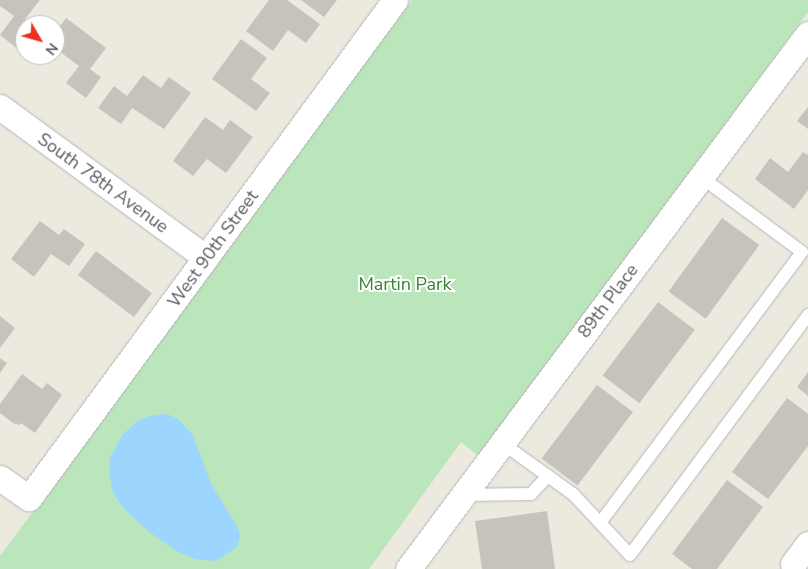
<!DOCTYPE html>
<style>
body{margin:0}
#map{position:relative;width:808px;height:569px;overflow:hidden;background:#ece9df;font-family:"Nunito Sans",sans-serif}
div>[style]{position:absolute}
.green>*{inset:0;background:#bbe5ba}
.water>*{inset:0;background:#9cd6ff}
.building>*{inset:0;background:#c7c3bc;transform-origin:0 0}
.roads{filter:drop-shadow(0 0 1px #b5b8bd) drop-shadow(0 0 1px #b5b8bd)}
.service>*{height:12px;margin:-6px;padding:0 6px;transform-origin:6px;border-radius:6px;background:#fff}
.minor>*{height:25px;margin:-12.5px;padding:0 12.5px;transform-origin:12.5px;border-radius:12.5px;background:#fff}
span{translate:-50% -50%;white-space:nowrap;text-align:center;line-height:1.15;-webkit-text-stroke:4px #fff;paint-order:stroke}
.street-label{font-size:18px;color:#585c61}
.park-label{font-size:18px;color:#328634}
.north{position:absolute;left:15px;top:15px;width:50px;height:50px;box-sizing:border-box;background:#fff;border:1px solid #bcbec0;border-radius:50%;rotate:128deg;font-size:14px;font-weight:700;line-height:20px;text-align:center;color:#585c61}
.north::after{content:'';display:block;margin:auto;width:18px;height:22px;background:#ed2f24;clip-path:polygon(50% 0,100% 100%,50% 72%,0 100%)}
</style>
<div id="map">
<div class="green">
<div style="clip-path:polygon(412px 0,808px 0,808px 12px,480px 457px,461px 442px,369px 569px,0 569px,0 556px)"></div>
</div>
<div class="water">
<div style="clip-path:polygon(167px 414px,178px 419px,193px 435px,211px 484px,238px 528px,240px 536px,237px 547px,216px 561px,195px 559px,177px 551px,149px 532px,127px 512px,116px 498px,112px 489px,109px 472px,110px 458px,122px 435px,139px 420px,154px 415px)"></div>
</div>
<div class="building">
<div style="clip-path:polygon(0 0,40px 0,25px 19px,33px 25px,25px 25px,25px 42px,19px 50px,0 35px,14px 16px,0 6px)"></div>
<div style="clip-path:polygon(269px 0,287px 0,320px 24px,306px 43px,288px 30px,273px 51px,246px 31px)"></div>
<div style="clip-path:polygon(301px 0,337px 0,324px 17px)"></div>
<div style="clip-path:polygon(66px 18px,106px 48px,90px 69px,101px 77px,86px 98px,66px 83px,79px 66px,55px 48px,55px 33px)"></div>
<div style="clip-path:polygon(241px 39px,267px 58px,251px 79px,270px 93px,256px 111px,212px 79px)"></div>
<div style="clip-path:polygon(143px 75px,161px 88px,169px 77px,191px 93px,164px 129px,132px 108px,121px 124px,98px 108px,114px 86px,127px 96px)"></div>
<div style="clip-path:polygon(808px 107px,808px 129px,797px 121px)"></div>
<div style="clip-path:polygon(205px 117px,223px 130px,230px 120px,253px 137px,226px 173px,207px 159px,193px 176px,173px 161px)"></div>
<div style="clip-path:polygon(803px 152px,808px 155px,808px 190px,794px 209px,755px 179px,770px 158px,788px 172px)"></div>
<div style="left:722px;top:218px;width:46px;height:91px;rotate:36deg"></div>
<div style="clip-path:polygon(40px 221px,59px 235px,64px 229px,85px 244px,69px 266px,51px 254px,34px 277px,11px 259px)"></div>
<div style="left:96px;top:251px;width:70px;height:30px;rotate:37deg"></div>
<div style="left:658px;top:302px;width:46px;height:92px;rotate:37deg"></div>
<div style="clip-path:polygon(0 316px,15px 328px,0 348px)"></div>
<div style="clip-path:polygon(0 358px,7px 363px,0 373px)"></div>
<div style="clip-path:polygon(808px 372px,808px 396px,797px 387px)"></div>
<div style="clip-path:polygon(22px 374px,42px 389px,47px 383px,62px 395px,35px 433px,21px 423px,19px 425px,13px 423px,0 413px,0 404px)"></div>
<div style="left:597px;top:385px;width:45px;height:92px;rotate:37deg"></div>
<div style="clip-path:polygon(787px 398px,808px 414px,808px 446px,768px 499px,732px 472px)"></div>
<div style="clip-path:polygon(727px 480px,763px 507px,717px 569px,692px 569px,672px 554px)"></div>
<div style="clip-path:polygon(547px 511px,555px 569px,482px 569px,475px 521px)"></div>
</div>
<div class="roads">
<div class="service">
<div style="left:502px;top:443px;width:87px;rotate:35.7deg"></div>
<div style="left:573px;top:494px;width:83px;rotate:46.9deg"></div>
<div style="left:630px;top:555px;width:299px;rotate:-53.4deg"></div>
<div style="left:463px;top:495px;width:68px;rotate:-0.8deg"></div>
<div style="left:531px;top:494px;width:25px;rotate:-47deg"></div>
<div style="left:600px;top:523px;width:338px;rotate:-53.3deg"></div>
<div style="left:802px;top:252px;width:126px;rotate:-143.4deg"></div>
</div>
<div class="minor">
<div style="left:0;top:107px;width:255px;rotate:36.2deg"></div>
<div style="left:0;top:478px;width:35px;rotate:35deg"></div>
<div style="left:29px;top:498px;width:618px;rotate:-53.69deg"></div>
<div style="left:793px;top:564px;width:25px;rotate:-53deg"></div>
<div style="left:408px;top:569px;width:668px;rotate:-53.22deg"></div>
</div>
</div>
<div class="street-label">
<span style="left:103px;top:183px;rotate:36deg">South 78th Avenue</span>
<span style="left:213px;top:249px;rotate:-54deg">West 90th Street</span>
<span style="left:608px;top:301px;rotate:-53deg">89th Place</span>
</div>
<div class="park-label">
<span style="left:405px;top:284px">Martin Park</span>
</div>
<div class="north">N</div>
</div>
